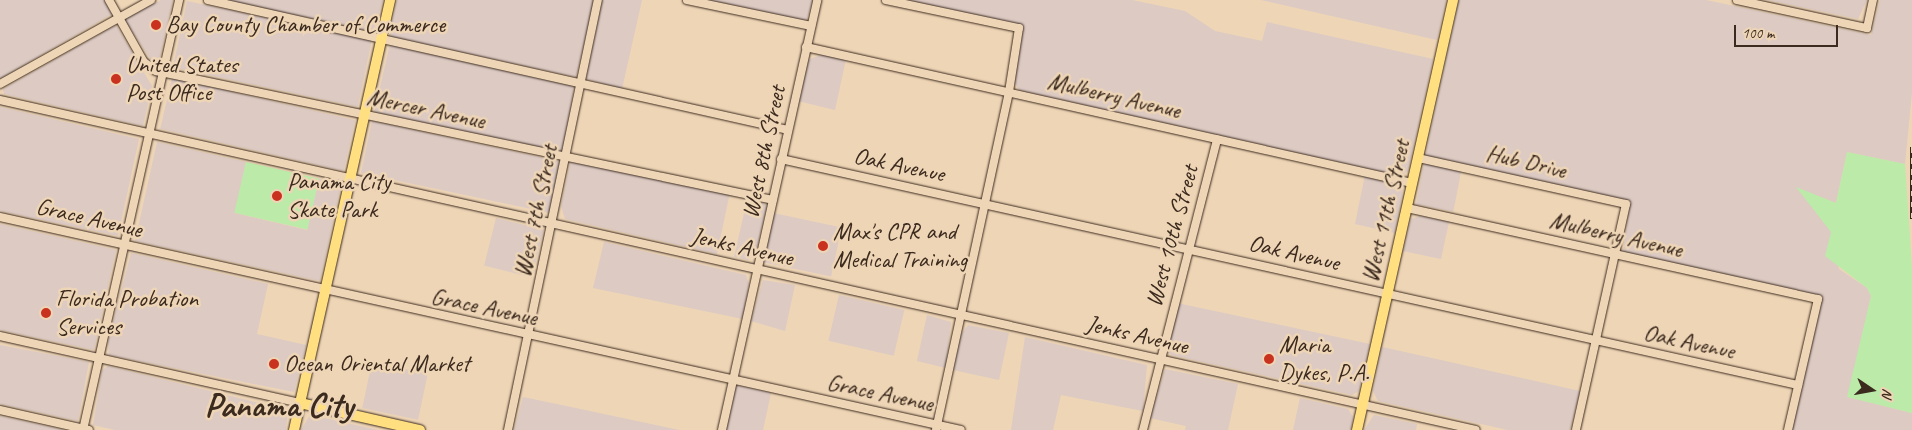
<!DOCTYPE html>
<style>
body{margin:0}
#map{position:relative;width:1912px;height:430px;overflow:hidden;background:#eed5b6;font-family:Caveat,sans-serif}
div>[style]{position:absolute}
.built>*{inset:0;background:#dccac3;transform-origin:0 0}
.green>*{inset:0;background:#bbeaa9;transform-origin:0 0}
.roads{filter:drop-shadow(0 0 1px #3b2a1e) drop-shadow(0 0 1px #3b2a1e)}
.minor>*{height:8px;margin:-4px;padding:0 4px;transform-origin:4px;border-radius:4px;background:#eed5b6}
.major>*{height:10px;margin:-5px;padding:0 5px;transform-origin:5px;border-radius:5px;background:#ffdf80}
.rail>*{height:4px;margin-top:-2px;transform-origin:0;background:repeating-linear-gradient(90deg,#eed5b6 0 5.5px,#3b2a1e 0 11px);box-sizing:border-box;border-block:1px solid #3b2a1e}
.dots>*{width:14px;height:14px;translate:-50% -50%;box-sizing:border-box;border:2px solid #eed5b6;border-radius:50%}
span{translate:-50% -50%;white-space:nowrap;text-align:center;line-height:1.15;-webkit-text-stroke:5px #eed5b6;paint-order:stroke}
.poi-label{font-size:24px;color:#3b2a1e}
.left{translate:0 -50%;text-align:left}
.street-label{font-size:24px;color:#3b2a1e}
.town-label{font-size:34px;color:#3b2a1e;font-weight:700}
.north{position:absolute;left:1847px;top:365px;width:50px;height:50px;-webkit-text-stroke:4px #eed5b6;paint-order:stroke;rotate:102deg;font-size:14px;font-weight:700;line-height:20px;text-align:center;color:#3b2a1e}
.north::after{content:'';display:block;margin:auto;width:18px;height:22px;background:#3b2a1e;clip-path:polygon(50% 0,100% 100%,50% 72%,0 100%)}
.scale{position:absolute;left:1734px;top:25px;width:104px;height:22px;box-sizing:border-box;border:2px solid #3b2a1e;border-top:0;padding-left:6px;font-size:15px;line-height:18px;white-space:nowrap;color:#3b2a1e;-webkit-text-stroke:4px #eed5b6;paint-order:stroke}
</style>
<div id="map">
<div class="built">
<div style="clip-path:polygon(0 0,105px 0,112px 14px,0 79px)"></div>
<div style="clip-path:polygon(161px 0,173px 0,159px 61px,153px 63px,124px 19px)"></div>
<div style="clip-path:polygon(225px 0,383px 0,373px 32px)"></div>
<div style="clip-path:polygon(397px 0,595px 0,576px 77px,394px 38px,389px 34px)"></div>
<div style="clip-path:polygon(602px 0,642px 0,622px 89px,586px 79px)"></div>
<div style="clip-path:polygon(700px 0,813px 0,806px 22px)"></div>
<div style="clip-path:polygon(898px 0,1132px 0,1185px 11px,1215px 31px,1262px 41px,1267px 22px,1433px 59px,1408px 171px,1400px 176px,1020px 91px,1011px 78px,1020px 27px)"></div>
<div style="clip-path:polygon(1261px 0,1446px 0,1437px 40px)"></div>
<div style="clip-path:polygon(1459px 0,1706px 0,1871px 35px,1880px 0,1912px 0,1912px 92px,1905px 164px,1847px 152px,1836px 203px,1797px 188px,1832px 232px,1839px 269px,1867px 288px,1871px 296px,1848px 397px,1912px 413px,1912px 430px,1792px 430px,1821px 300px,1623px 253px,1630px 201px,1425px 157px)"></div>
<div style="clip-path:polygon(1767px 0,1867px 0,1858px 19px)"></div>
<div style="left:187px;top:1px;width:189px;height:68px;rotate:12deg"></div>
<div style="clip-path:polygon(116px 25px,152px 86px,143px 126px,4px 94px,3px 89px)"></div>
<div style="clip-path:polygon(390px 44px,574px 86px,565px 150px,558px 153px,374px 113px)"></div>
<div style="clip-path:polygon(823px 54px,846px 59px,835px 110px,798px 101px,808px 60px)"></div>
<div style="left:172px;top:78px;width:188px;height:52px;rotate:13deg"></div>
<div style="clip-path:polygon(0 107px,139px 139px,118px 236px,0 211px)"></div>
<div style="clip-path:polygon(372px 121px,558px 161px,561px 165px,550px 213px,361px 173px)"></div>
<div style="clip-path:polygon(157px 142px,246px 162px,235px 213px,307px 230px,319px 179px,341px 185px,320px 281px,135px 241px)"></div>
<div style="clip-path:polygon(571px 159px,730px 192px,717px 254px,565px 219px,561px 206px)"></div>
<div style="left:1424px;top:163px;width:38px;height:42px;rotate:11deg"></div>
<div style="clip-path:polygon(1365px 175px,1403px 189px,1395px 233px,1355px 224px)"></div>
<div style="clip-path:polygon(748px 196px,767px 205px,756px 253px,748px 260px,734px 257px)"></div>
<div style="left:773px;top:213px;width:70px;height:50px;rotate:12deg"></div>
<div style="clip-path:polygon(1420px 216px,1449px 222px,1441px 259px,1403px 251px,1411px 219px)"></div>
<div style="left:496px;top:218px;width:49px;height:49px;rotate:14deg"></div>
<div style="clip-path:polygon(0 224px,116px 250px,94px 350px,0 330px)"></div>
<div style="clip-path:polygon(604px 242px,746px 275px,749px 284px,743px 319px,593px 288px)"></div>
<div style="clip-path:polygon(131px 253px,268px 284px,257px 334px,306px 345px,294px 392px,109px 355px,108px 341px)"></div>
<div style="clip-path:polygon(763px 280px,795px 285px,785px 331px,751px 321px)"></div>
<div style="left:839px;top:295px;width:67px;height:47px;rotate:13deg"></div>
<div style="clip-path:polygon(1177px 303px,1370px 344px,1359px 391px,1352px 395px,1171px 355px,1167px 350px)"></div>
<div style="clip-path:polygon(927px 315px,951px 322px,946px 368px,917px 361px)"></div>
<div style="clip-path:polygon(968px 325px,1009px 333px,999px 380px,953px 370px,961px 334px)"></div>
<div style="clip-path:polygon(1025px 337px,1147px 365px,1143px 411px,1061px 395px,1053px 430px,1011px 430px)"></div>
<div style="clip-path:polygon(0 345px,89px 362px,78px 421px,0 404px)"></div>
<div style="clip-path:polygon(1382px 347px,1580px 391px,1570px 430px,1508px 430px,1378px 401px,1373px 391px)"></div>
<div style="left:372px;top:362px;width:57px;height:47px;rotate:12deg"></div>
<div style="clip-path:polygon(108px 366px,288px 410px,286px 430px,115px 430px,93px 425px,102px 370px)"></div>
<div style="clip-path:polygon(1165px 369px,1238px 384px,1228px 430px,1185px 430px,1186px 426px,1150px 418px)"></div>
<div style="clip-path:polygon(736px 385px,771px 393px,763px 430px,726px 430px)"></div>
<div style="clip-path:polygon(523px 397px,571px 407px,679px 430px,514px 430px)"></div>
<div style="clip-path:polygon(1300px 398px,1348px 409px,1353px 417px,1351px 430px,1293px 430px)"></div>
<div style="clip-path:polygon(310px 415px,311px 415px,378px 430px,301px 430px)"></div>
<div style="clip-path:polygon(1374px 415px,1417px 424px,1416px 430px,1364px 430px)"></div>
<div style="clip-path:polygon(0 416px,64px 430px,0 430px)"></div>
</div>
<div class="green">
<div style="clip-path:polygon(1847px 152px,1905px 164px,1912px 268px,1912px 413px,1847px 397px,1871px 296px,1867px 288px,1825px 256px,1831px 232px,1796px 187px,1836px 203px)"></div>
<div style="left:246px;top:162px;width:75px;height:52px;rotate:13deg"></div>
</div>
<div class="roads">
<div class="minor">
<div style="left:109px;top:0;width:71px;rotate:60.6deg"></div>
<div style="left:144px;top:62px;width:15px;rotate:37deg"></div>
<div style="left:156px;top:71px;width:630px;rotate:11.81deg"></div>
<div style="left:208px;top:0;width:594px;rotate:12.63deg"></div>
<div style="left:687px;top:0;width:127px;rotate:11.8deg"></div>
<div style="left:886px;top:0;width:136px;rotate:11.9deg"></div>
<div style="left:1019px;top:28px;width:65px;rotate:98.9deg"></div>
<div style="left:1009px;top:92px;width:346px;rotate:102.2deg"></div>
<div style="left:1737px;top:0;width:133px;rotate:12.2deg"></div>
<div style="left:1867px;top:28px;width:29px;rotate:-78deg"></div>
<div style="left:806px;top:47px;width:621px;rotate:12.65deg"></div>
<div style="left:0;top:84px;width:173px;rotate:-29.1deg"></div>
<div style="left:0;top:100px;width:1512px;rotate:12.6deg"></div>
<div style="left:1418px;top:158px;width:213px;rotate:12.5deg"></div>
<div style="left:1626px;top:204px;width:231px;rotate:102.5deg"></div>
<div style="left:781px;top:159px;width:1042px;rotate:12.53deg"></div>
<div style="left:1407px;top:208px;width:421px;rotate:12.5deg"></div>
<div style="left:1818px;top:299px;width:134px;rotate:102.9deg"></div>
<div style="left:0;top:217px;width:984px;rotate:12.5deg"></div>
<div style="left:0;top:336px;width:307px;rotate:12.6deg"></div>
<div style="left:0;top:410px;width:91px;rotate:12.7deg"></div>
<div style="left:83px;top:430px;width:441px;rotate:-77.4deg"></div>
<div style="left:508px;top:430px;width:439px;rotate:-78.2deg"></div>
<div style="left:722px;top:430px;width:440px;rotate:-77.5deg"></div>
<div style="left:1143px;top:430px;width:300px;rotate:-75.7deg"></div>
</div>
<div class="major">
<div style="left:300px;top:403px;width:123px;rotate:12.7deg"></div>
<div style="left:294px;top:430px;width:441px;rotate:-77.4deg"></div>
<div style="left:1357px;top:430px;width:441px;rotate:-77.4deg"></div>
</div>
</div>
<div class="rail">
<div style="left:1912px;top:147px;width:72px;rotate:90deg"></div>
</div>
<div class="dots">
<div style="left:156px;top:25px;background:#c8321e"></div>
<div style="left:116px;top:79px;background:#c8321e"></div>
<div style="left:277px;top:196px;background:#c8321e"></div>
<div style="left:823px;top:246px;background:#c8321e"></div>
<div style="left:46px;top:313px;background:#c8321e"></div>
<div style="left:1269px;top:359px;background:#c8321e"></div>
<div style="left:274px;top:364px;background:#c8321e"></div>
</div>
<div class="poi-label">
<span class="left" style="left:166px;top:25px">Bay County Chamber of Commerce</span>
<span class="left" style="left:126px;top:79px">United States<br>Post Office</span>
<span class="left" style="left:287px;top:196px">Panama City<br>Skate Park</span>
<span class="left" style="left:833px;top:246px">Max's CPR and<br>Medical Training</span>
<span class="left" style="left:56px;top:313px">Florida Probation<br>Services</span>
<span class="left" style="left:1279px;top:359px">Maria<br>Dykes, P.A.</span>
<span class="left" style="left:284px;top:364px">Ocean Oriental Market</span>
</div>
<div class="street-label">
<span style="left:1114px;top:96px;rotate:13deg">Mulberry Avenue</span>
<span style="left:426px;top:109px;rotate:12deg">Mercer Avenue</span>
<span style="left:764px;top:152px;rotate:-78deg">West 8th Street</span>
<span style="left:1526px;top:162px;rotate:13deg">Hub Drive</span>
<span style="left:899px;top:165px;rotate:12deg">Oak Avenue</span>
<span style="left:536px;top:211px;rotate:-78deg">West 7th Street</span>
<span style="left:1386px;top:211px;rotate:-77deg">West 11th Street</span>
<span style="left:89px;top:218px;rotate:13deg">Grace Avenue</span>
<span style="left:1616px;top:235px;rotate:13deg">Mulberry Avenue</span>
<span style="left:1172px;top:236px;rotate:-75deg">West 10th Street</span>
<span style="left:742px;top:247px;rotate:13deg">Jenks Avenue</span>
<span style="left:1294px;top:253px;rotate:13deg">Oak Avenue</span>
<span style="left:484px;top:307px;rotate:12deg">Grace Avenue</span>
<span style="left:1137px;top:335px;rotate:13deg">Jenks Avenue</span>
<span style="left:1689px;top:342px;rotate:12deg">Oak Avenue</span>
<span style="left:880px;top:393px;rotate:12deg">Grace Avenue</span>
</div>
<div class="town-label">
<span style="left:279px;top:405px">Panama City</span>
</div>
<div class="north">N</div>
<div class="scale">100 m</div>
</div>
